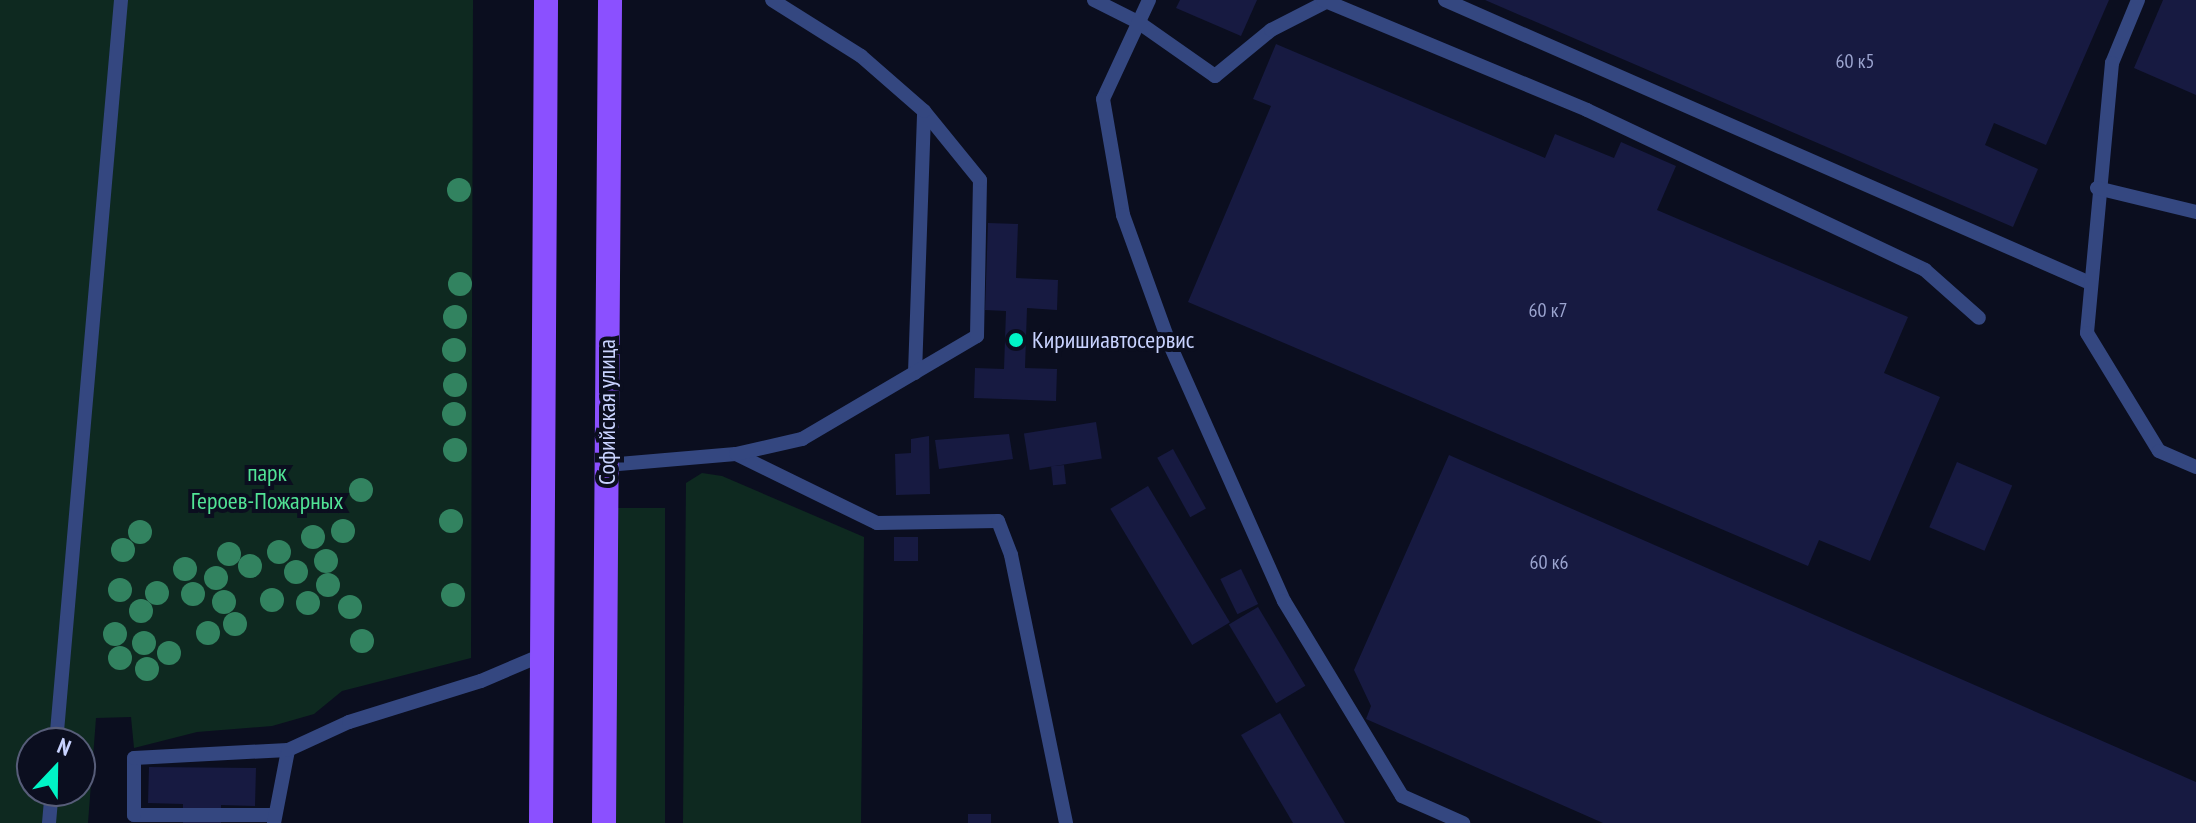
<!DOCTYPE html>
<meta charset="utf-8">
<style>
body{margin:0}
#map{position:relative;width:2196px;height:823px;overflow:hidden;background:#0b0e1f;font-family:"PT Sans Narrow",sans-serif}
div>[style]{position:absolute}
.green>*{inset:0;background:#0e2920;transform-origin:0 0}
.building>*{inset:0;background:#171a41;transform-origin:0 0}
.lane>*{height:14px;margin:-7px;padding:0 7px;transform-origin:7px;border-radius:7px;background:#344780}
.primary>*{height:24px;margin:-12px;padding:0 12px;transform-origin:12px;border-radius:12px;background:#8b50ff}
.trees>*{width:24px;height:24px;margin:-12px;border-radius:50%;background:#328360}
.dots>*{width:22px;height:22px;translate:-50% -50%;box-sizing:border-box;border:4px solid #0b0e1f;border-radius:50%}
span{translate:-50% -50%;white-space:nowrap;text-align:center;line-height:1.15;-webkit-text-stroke:8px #0b0e1f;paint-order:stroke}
.number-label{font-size:20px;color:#9ca5d0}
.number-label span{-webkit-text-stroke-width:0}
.poi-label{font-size:24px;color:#c9d3ff}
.left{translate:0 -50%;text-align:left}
.street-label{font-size:24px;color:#c9d3ff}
.park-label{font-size:24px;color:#51e395}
.north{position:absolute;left:16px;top:727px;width:80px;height:80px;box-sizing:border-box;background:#0b0e1f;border:2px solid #575d79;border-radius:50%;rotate:22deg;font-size:22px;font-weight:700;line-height:32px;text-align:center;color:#c9d3ff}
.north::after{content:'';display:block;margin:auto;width:28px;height:36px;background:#00f4c6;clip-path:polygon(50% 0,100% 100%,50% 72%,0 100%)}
</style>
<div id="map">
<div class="green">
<div style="clip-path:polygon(evenodd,0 0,473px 0,471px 658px,342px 691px,314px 714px,272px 726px,197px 732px,134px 748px,131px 717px,96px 718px,88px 823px,0 823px,0 0,32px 743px,80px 743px,80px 791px,32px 791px,32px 743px)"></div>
<div style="clip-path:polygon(702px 473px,722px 476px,864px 537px,861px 823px,683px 823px,686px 483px)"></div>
<div style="left:665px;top:508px;width:315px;height:51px;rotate:90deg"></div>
</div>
<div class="building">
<div style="clip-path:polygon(1180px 0,1257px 0,1241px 36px,1176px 8px)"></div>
<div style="clip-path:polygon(1485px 0,2109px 0,2046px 145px,1994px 123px,1985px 145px,2038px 169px,2013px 227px)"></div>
<div style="clip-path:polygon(2163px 0,2196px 0,2196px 95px,2134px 68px)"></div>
<div style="clip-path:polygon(1276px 44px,1545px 158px,1555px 134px,1614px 158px,1621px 142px,1676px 166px,1657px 210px,1908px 317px,1884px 373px,1940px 397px,1870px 561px,1819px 540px,1808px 566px,1188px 302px,1271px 106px,1253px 99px)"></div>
<div style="clip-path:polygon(988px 223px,1018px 224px,1016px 278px,1058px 280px,1057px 310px,1027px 308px,1025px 368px,1057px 369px,1056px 401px,974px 398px,975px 368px,1004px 369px,1006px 311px,985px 310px)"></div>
<div style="left:1096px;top:422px;width:37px;height:73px;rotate:81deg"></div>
<div style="clip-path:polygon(1009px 434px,1013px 459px,939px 469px,935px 440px)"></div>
<div style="clip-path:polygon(929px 436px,930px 494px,896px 495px,895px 454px,911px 453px,911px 439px)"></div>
<div style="left:1173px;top:449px;width:68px;height:18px;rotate:61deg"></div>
<div style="clip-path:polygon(1449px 455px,2196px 782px,2196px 823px,1603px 823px,1366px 719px,1371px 706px,1354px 670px)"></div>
<div style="left:1957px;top:462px;width:60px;height:71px;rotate:23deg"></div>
<div style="left:1064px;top:465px;width:19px;height:13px;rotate:84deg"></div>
<div style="left:1148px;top:486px;width:159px;height:44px;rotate:59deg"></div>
<div style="left:894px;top:537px;width:24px;height:24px"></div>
<div style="left:1241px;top:569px;width:39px;height:23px;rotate:64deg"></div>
<div style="left:1258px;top:607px;width:92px;height:34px;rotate:59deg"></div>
<div style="clip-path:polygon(1280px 713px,1345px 823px,1293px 823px,1241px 735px)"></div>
<div style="clip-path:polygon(149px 767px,256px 768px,255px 806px,221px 805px,221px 823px,183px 823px,183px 804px,148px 803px)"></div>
<div style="left:968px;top:814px;width:23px;height:9px"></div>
</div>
<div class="lane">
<div style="left:1094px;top:0;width:49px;rotate:26.6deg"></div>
<div style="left:1138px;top:22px;width:94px;rotate:35deg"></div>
<div style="left:1215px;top:76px;width:72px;rotate:-39.4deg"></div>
<div style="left:1271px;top:30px;width:62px;rotate:-27deg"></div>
<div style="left:1149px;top:0;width:109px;rotate:114.9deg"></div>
<div style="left:1103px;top:99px;width:118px;rotate:80.2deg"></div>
<div style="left:1123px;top:215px;width:138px;rotate:70.1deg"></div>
<div style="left:1170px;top:345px;width:280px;rotate:66deg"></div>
<div style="left:1284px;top:601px;width:228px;rotate:58.8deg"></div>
<div style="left:1402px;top:796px;width:67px;rotate:23.9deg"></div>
<div style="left:1323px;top:0;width:286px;rotate:22.6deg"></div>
<div style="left:1587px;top:110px;width:374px;rotate:25.3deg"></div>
<div style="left:1925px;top:270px;width:72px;rotate:41.6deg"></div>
<div style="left:1445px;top:0;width:704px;rotate:23.69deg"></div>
<div style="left:2138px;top:0;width:68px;rotate:112.4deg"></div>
<div style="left:2112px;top:63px;width:271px;rotate:95.3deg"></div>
<div style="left:2087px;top:333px;width:138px;rotate:58.6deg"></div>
<div style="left:2159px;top:451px;width:40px;rotate:23.4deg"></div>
<div style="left:2097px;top:188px;width:102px;rotate:13.6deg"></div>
<div style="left:915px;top:373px;width:262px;rotate:-88deg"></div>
<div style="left:736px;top:454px;width:157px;rotate:26.1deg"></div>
<div style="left:877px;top:523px;width:121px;rotate:-0.9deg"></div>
<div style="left:998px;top:521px;width:36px;rotate:69deg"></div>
<div style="left:1011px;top:555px;width:274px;rotate:78.4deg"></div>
<div style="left:607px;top:465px;width:129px;rotate:-4.9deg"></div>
<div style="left:736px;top:454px;width:68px;rotate:-12.8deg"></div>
<div style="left:802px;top:439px;width:203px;rotate:-30.5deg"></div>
<div style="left:977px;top:336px;width:156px;rotate:-88.9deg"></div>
<div style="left:980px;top:180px;width:89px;rotate:-129.1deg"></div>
<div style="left:924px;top:111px;width:84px;rotate:-138.9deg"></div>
<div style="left:861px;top:56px;width:105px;rotate:-147.8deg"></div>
<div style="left:56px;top:743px;width:746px;rotate:-85deg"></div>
<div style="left:274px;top:815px;width:140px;rotate:180deg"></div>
<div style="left:134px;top:815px;width:57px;rotate:-90deg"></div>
<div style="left:134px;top:758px;width:154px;rotate:-3deg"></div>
<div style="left:49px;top:823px;width:32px;rotate:-85deg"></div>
<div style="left:274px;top:823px;width:74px;rotate:-79.1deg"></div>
<div style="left:288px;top:750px;width:67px;rotate:-24.7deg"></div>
<div style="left:349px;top:722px;width:138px;rotate:-17.3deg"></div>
<div style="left:481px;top:681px;width:66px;rotate:-23.1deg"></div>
</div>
<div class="primary">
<div style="left:541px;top:823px;width:823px;rotate:-89.65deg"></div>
<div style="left:604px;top:823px;width:823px;rotate:-89.58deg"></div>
</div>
<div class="trees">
<div style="left:459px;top:190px"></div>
<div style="left:460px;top:284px"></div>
<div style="left:455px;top:317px"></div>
<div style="left:454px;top:350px"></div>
<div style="left:455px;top:385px"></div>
<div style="left:454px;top:414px"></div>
<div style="left:455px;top:450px"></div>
<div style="left:361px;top:490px"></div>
<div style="left:451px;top:521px"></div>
<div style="left:343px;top:531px"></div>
<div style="left:140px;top:532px"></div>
<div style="left:313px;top:537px"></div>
<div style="left:123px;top:550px"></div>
<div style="left:279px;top:552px"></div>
<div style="left:229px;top:554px"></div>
<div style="left:326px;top:561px"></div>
<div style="left:250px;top:566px"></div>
<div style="left:185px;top:569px"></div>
<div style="left:296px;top:572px"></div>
<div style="left:216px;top:578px"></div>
<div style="left:328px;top:585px"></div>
<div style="left:120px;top:590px"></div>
<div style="left:157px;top:593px"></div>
<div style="left:193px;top:594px"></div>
<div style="left:453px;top:595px"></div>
<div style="left:272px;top:600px"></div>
<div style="left:224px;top:602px"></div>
<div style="left:308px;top:603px"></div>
<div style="left:350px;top:607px"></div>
<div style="left:141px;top:611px"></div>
<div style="left:235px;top:624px"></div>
<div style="left:208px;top:633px"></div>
<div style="left:115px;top:634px"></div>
<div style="left:362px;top:641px"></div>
<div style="left:144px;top:643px"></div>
<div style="left:169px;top:653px"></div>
<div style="left:120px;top:658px"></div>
<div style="left:147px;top:669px"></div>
</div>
<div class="dots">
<div style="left:1016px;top:340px;background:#00f4c6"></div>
</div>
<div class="number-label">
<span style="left:1855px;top:61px">60 к5</span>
<span style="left:1548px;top:310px">60 к7</span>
<span style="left:1549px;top:562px">60 к6</span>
</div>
<div class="poi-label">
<span class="left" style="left:1032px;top:340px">Киришиавтосервис</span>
</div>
<div class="street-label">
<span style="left:607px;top:412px;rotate:-90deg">Софийская улица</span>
</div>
<div class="park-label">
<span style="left:267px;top:487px">парк<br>Героев-Пожарных</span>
</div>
<div class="north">N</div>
</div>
